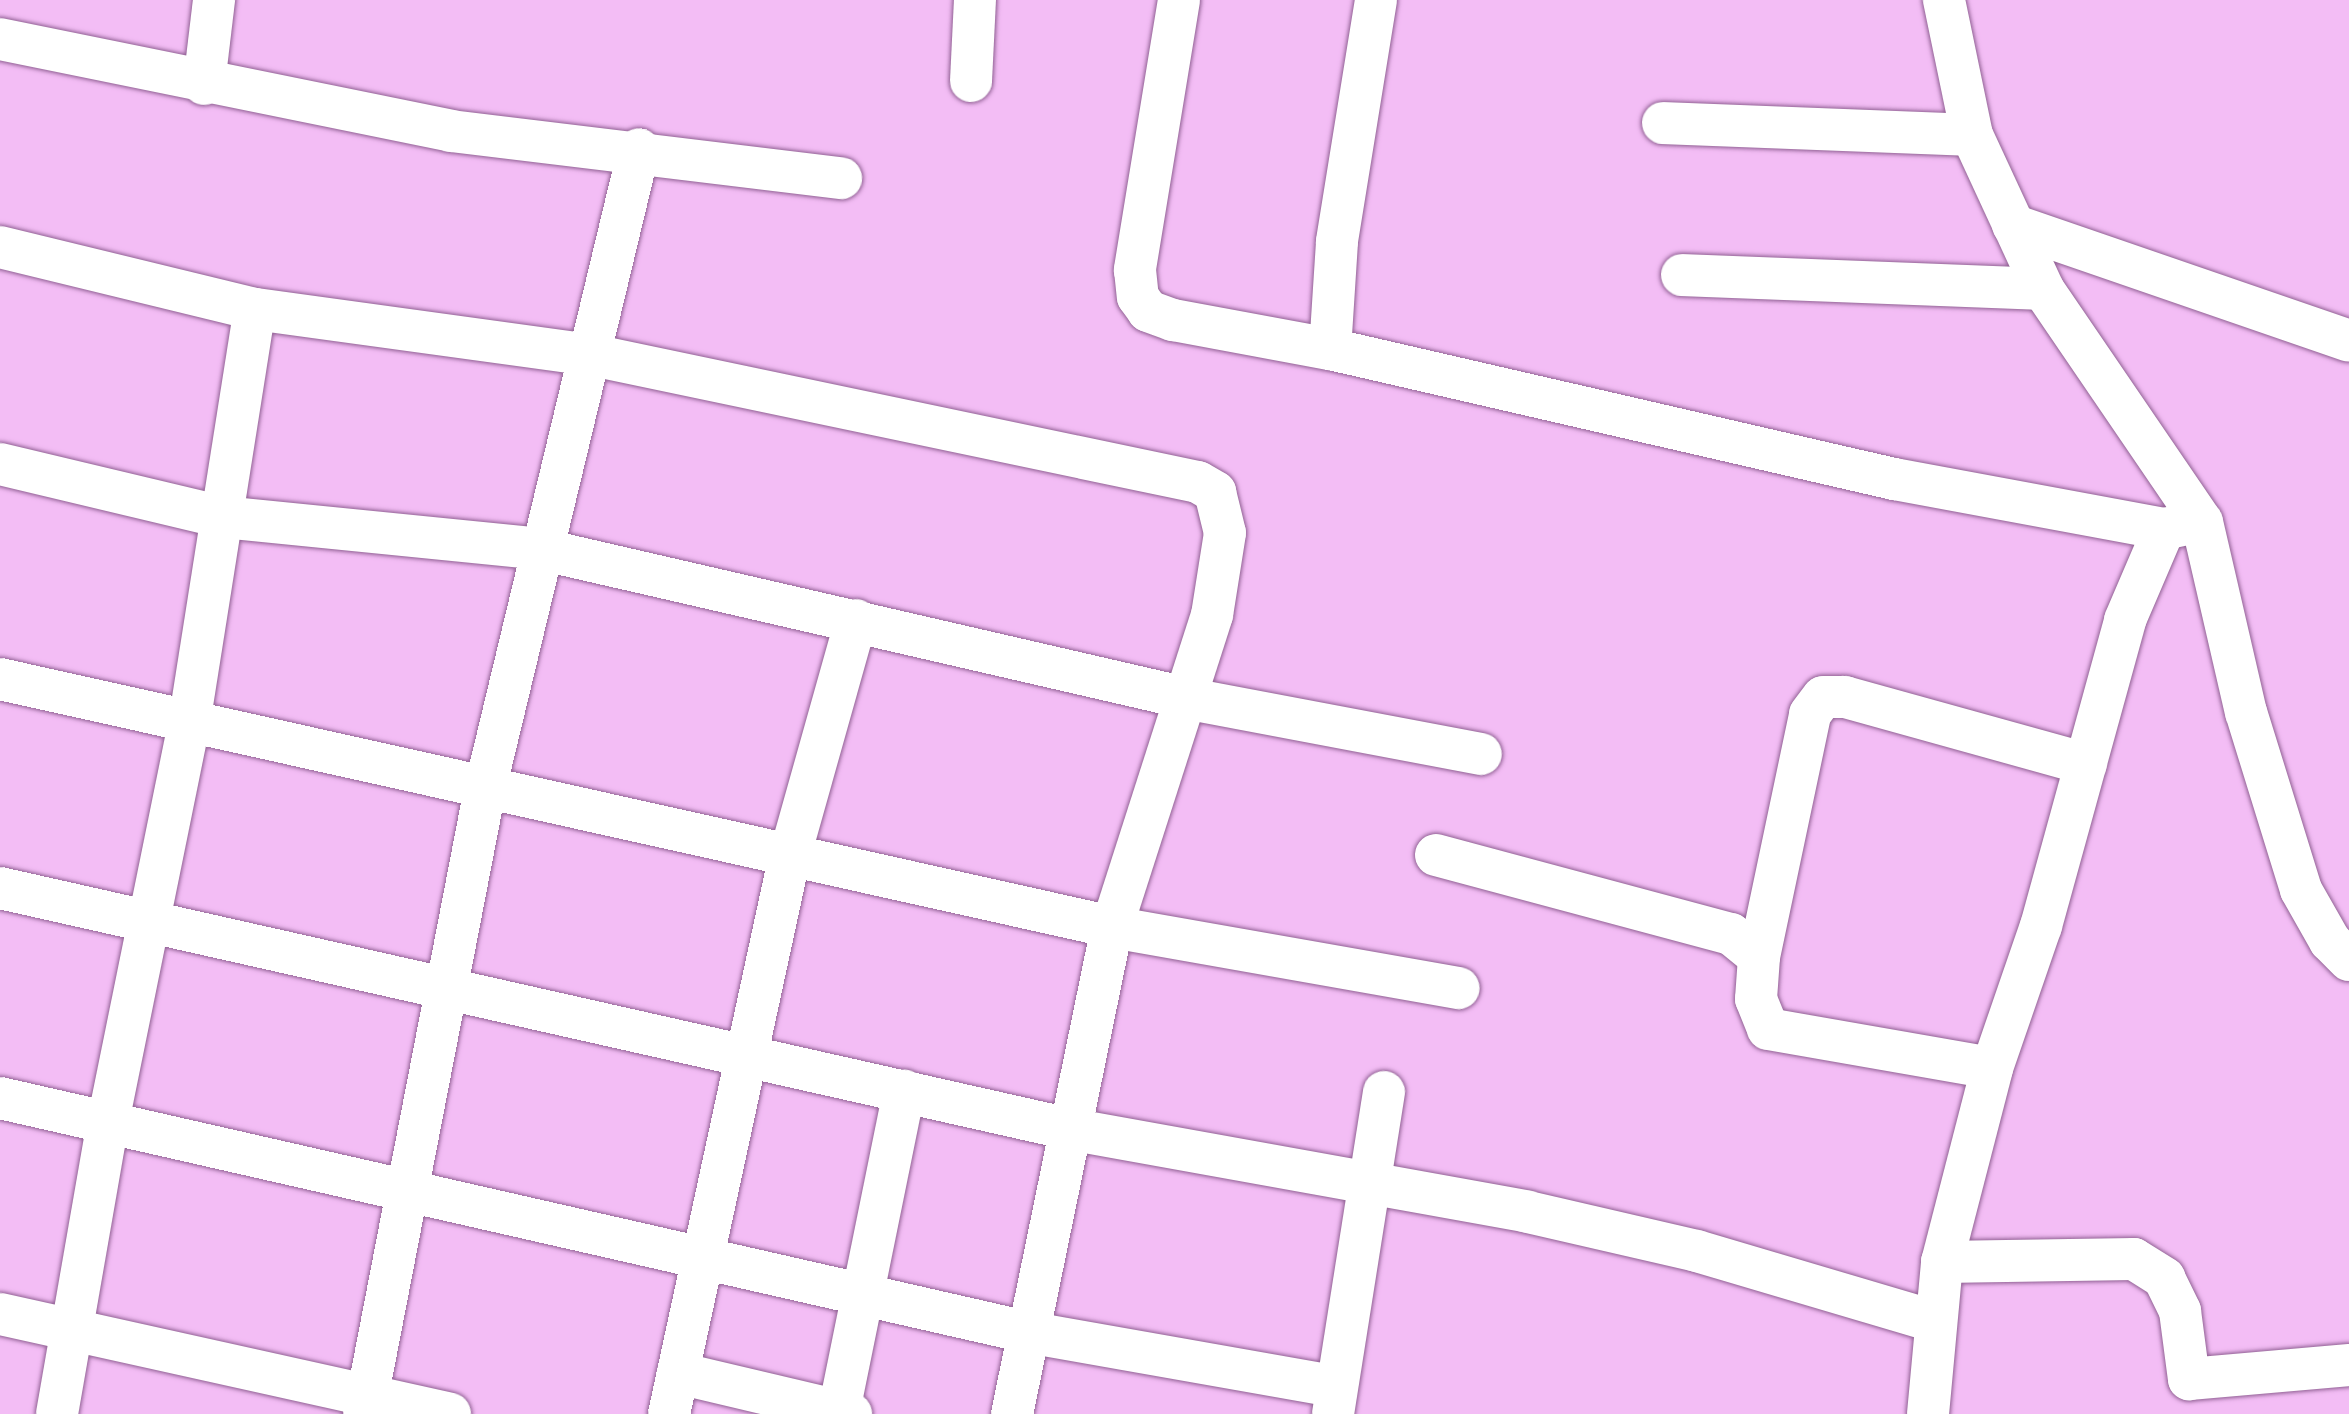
<!DOCTYPE html>
<style>
body{margin:0}
#map{position:relative;width:2349px;height:1414px;overflow:hidden;background:#f3bdf5;font-family:Merriweather,serif}
div>[style]{position:absolute}
.roads{filter:drop-shadow(0 0 2px #916194) drop-shadow(0 0 2px #916194)}
.minor>*{height:42px;margin:-21px;padding:0 21px;transform-origin:21px;border-radius:21px;background:#fff}
span{translate:-50% -50%;white-space:nowrap;text-align:center;line-height:1.15;-webkit-text-stroke:8px #facffc;paint-order:stroke}
</style>
<div id="map">
<div class="roads">
<div class="minor">
<div style="left:1179px;top:0;width:274px;rotate:99.3deg"></div>
<div style="left:1135px;top:270px;width:27px;rotate:84deg"></div>
<div style="left:1138px;top:297px;width:17px;rotate:54deg"></div>
<div style="left:1148px;top:311px;width:27px;rotate:20deg"></div>
<div style="left:1173px;top:320px;width:160px;rotate:10.5deg"></div>
<div style="left:1376px;top:0;width:245px;rotate:99.2deg"></div>
<div style="left:1337px;top:242px;width:107px;rotate:93.7deg"></div>
<div style="left:1330px;top:349px;width:579px;rotate:12.98deg"></div>
<div style="left:1894px;top:479px;width:275px;rotate:10.5deg"></div>
<div style="left:1944px;top:0;width:138px;rotate:78.3deg"></div>
<div style="left:1972px;top:135px;width:170px;rotate:65.2deg"></div>
<div style="left:2043px;top:289px;width:282px;rotate:55.7deg"></div>
<div style="left:2202px;top:522px;width:195px;rotate:77deg"></div>
<div style="left:2246px;top:712px;width:186px;rotate:72.8deg"></div>
<div style="left:2301px;top:890px;width:59px;rotate:60.4deg"></div>
<div style="left:2330px;top:941px;width:27px;rotate:45deg"></div>
<div style="left:0;top:39px;width:460px;rotate:11.5deg"></div>
<div style="left:451px;top:131px;width:393px;rotate:6.9deg"></div>
<div style="left:971px;top:81px;width:81px;rotate:-87.2deg"></div>
<div style="left:204px;top:84px;width:85px;rotate:-83.2deg"></div>
<div style="left:1663px;top:123px;width:309px;rotate:2.2deg"></div>
<div style="left:2013px;top:225px;width:355px;rotate:19deg"></div>
<div style="left:0;top:247px;width:262px;rotate:13.7deg"></div>
<div style="left:255px;top:309px;width:340px;rotate:7.8deg"></div>
<div style="left:592px;top:355px;width:619px;rotate:11.84deg"></div>
<div style="left:1198px;top:482px;width:20px;rotate:30deg"></div>
<div style="left:1215px;top:492px;width:42px;rotate:76.3deg"></div>
<div style="left:1225px;top:533px;width:83px;rotate:99deg"></div>
<div style="left:1212px;top:615px;width:328px;rotate:107.8deg"></div>
<div style="left:1112px;top:927px;width:497px;rotate:101.6deg"></div>
<div style="left:1682px;top:275px;width:361px;rotate:2.2deg"></div>
<div style="left:0;top:464px;width:228px;rotate:13.4deg"></div>
<div style="left:222px;top:517px;width:320px;rotate:5.7deg"></div>
<div style="left:540px;top:549px;width:667px;rotate:12.99deg"></div>
<div style="left:1190px;top:699px;width:296px;rotate:10.7deg"></div>
<div style="left:0;top:679px;width:1139px;rotate:12.57deg"></div>
<div style="left:1112px;top:927px;width:352px;rotate:10deg"></div>
<div style="left:1436px;top:855px;width:305px;rotate:15deg"></div>
<div style="left:1731px;top:934px;width:36px;rotate:39deg"></div>
<div style="left:1759px;top:957px;width:42px;rotate:94.1deg"></div>
<div style="left:1756px;top:999px;width:32px;rotate:68deg"></div>
<div style="left:1768px;top:1029px;width:227px;rotate:9.9deg"></div>
<div style="left:0;top:888px;width:1096px;rotate:12.7deg"></div>
<div style="left:1069px;top:1129px;width:466px;rotate:10.2deg"></div>
<div style="left:1528px;top:1212px;width:173px;rotate:13deg"></div>
<div style="left:1697px;top:1251px;width:246px;rotate:16.5deg"></div>
<div style="left:1759px;top:957px;width:248px;rotate:-78.1deg"></div>
<div style="left:1810px;top:714px;width:21px;rotate:-53deg"></div>
<div style="left:1823px;top:697px;width:22px"></div>
<div style="left:1845px;top:697px;width:250px;rotate:15.5deg"></div>
<div style="left:0;top:1098px;width:1053px;rotate:12.84deg"></div>
<div style="left:1027px;top:1332px;width:312px;rotate:10deg"></div>
<div style="left:1942px;top:1262px;width:192px;rotate:-0.9deg"></div>
<div style="left:2134px;top:1259px;width:36px;rotate:32deg"></div>
<div style="left:2164px;top:1278px;width:37px;rotate:64deg"></div>
<div style="left:2180px;top:1311px;width:69px;rotate:82.5deg"></div>
<div style="left:2189px;top:1379px;width:161px;rotate:-5deg"></div>
<div style="left:0;top:1314px;width:461px;rotate:12.5deg"></div>
<div style="left:678px;top:1373px;width:178px;rotate:13.3deg"></div>
<div style="left:839px;top:1411px;width:327px;rotate:-78.5deg"></div>
<div style="left:57px;top:1414px;width:296px;rotate:-80.1deg"></div>
<div style="left:108px;top:1122px;width:406px;rotate:-78.5deg"></div>
<div style="left:189px;top:724px;width:420px;rotate:-81deg"></div>
<div style="left:364px;top:1414px;width:637px;rotate:-79.04deg"></div>
<div style="left:485px;top:789px;width:658px;rotate:-76.47deg"></div>
<div style="left:669px;top:1414px;width:572px;rotate:-77.79deg"></div>
<div style="left:790px;top:855px;width:244px;rotate:-74.3deg"></div>
<div style="left:1333px;top:1414px;width:326px;rotate:-81deg"></div>
<div style="left:1928px;top:1414px;width:153px;rotate:-84.7deg"></div>
<div style="left:1942px;top:1262px;width:200px;rotate:-75.5deg"></div>
<div style="left:1992px;top:1068px;width:150px;rotate:-71deg"></div>
<div style="left:2041px;top:926px;width:317px;rotate:-74.6deg"></div>
<div style="left:2125px;top:620px;width:99px;rotate:-66.8deg"></div>
<div style="left:2164px;top:529px;width:25px;rotate:-12deg"></div>
</div>
</div>
</div>
